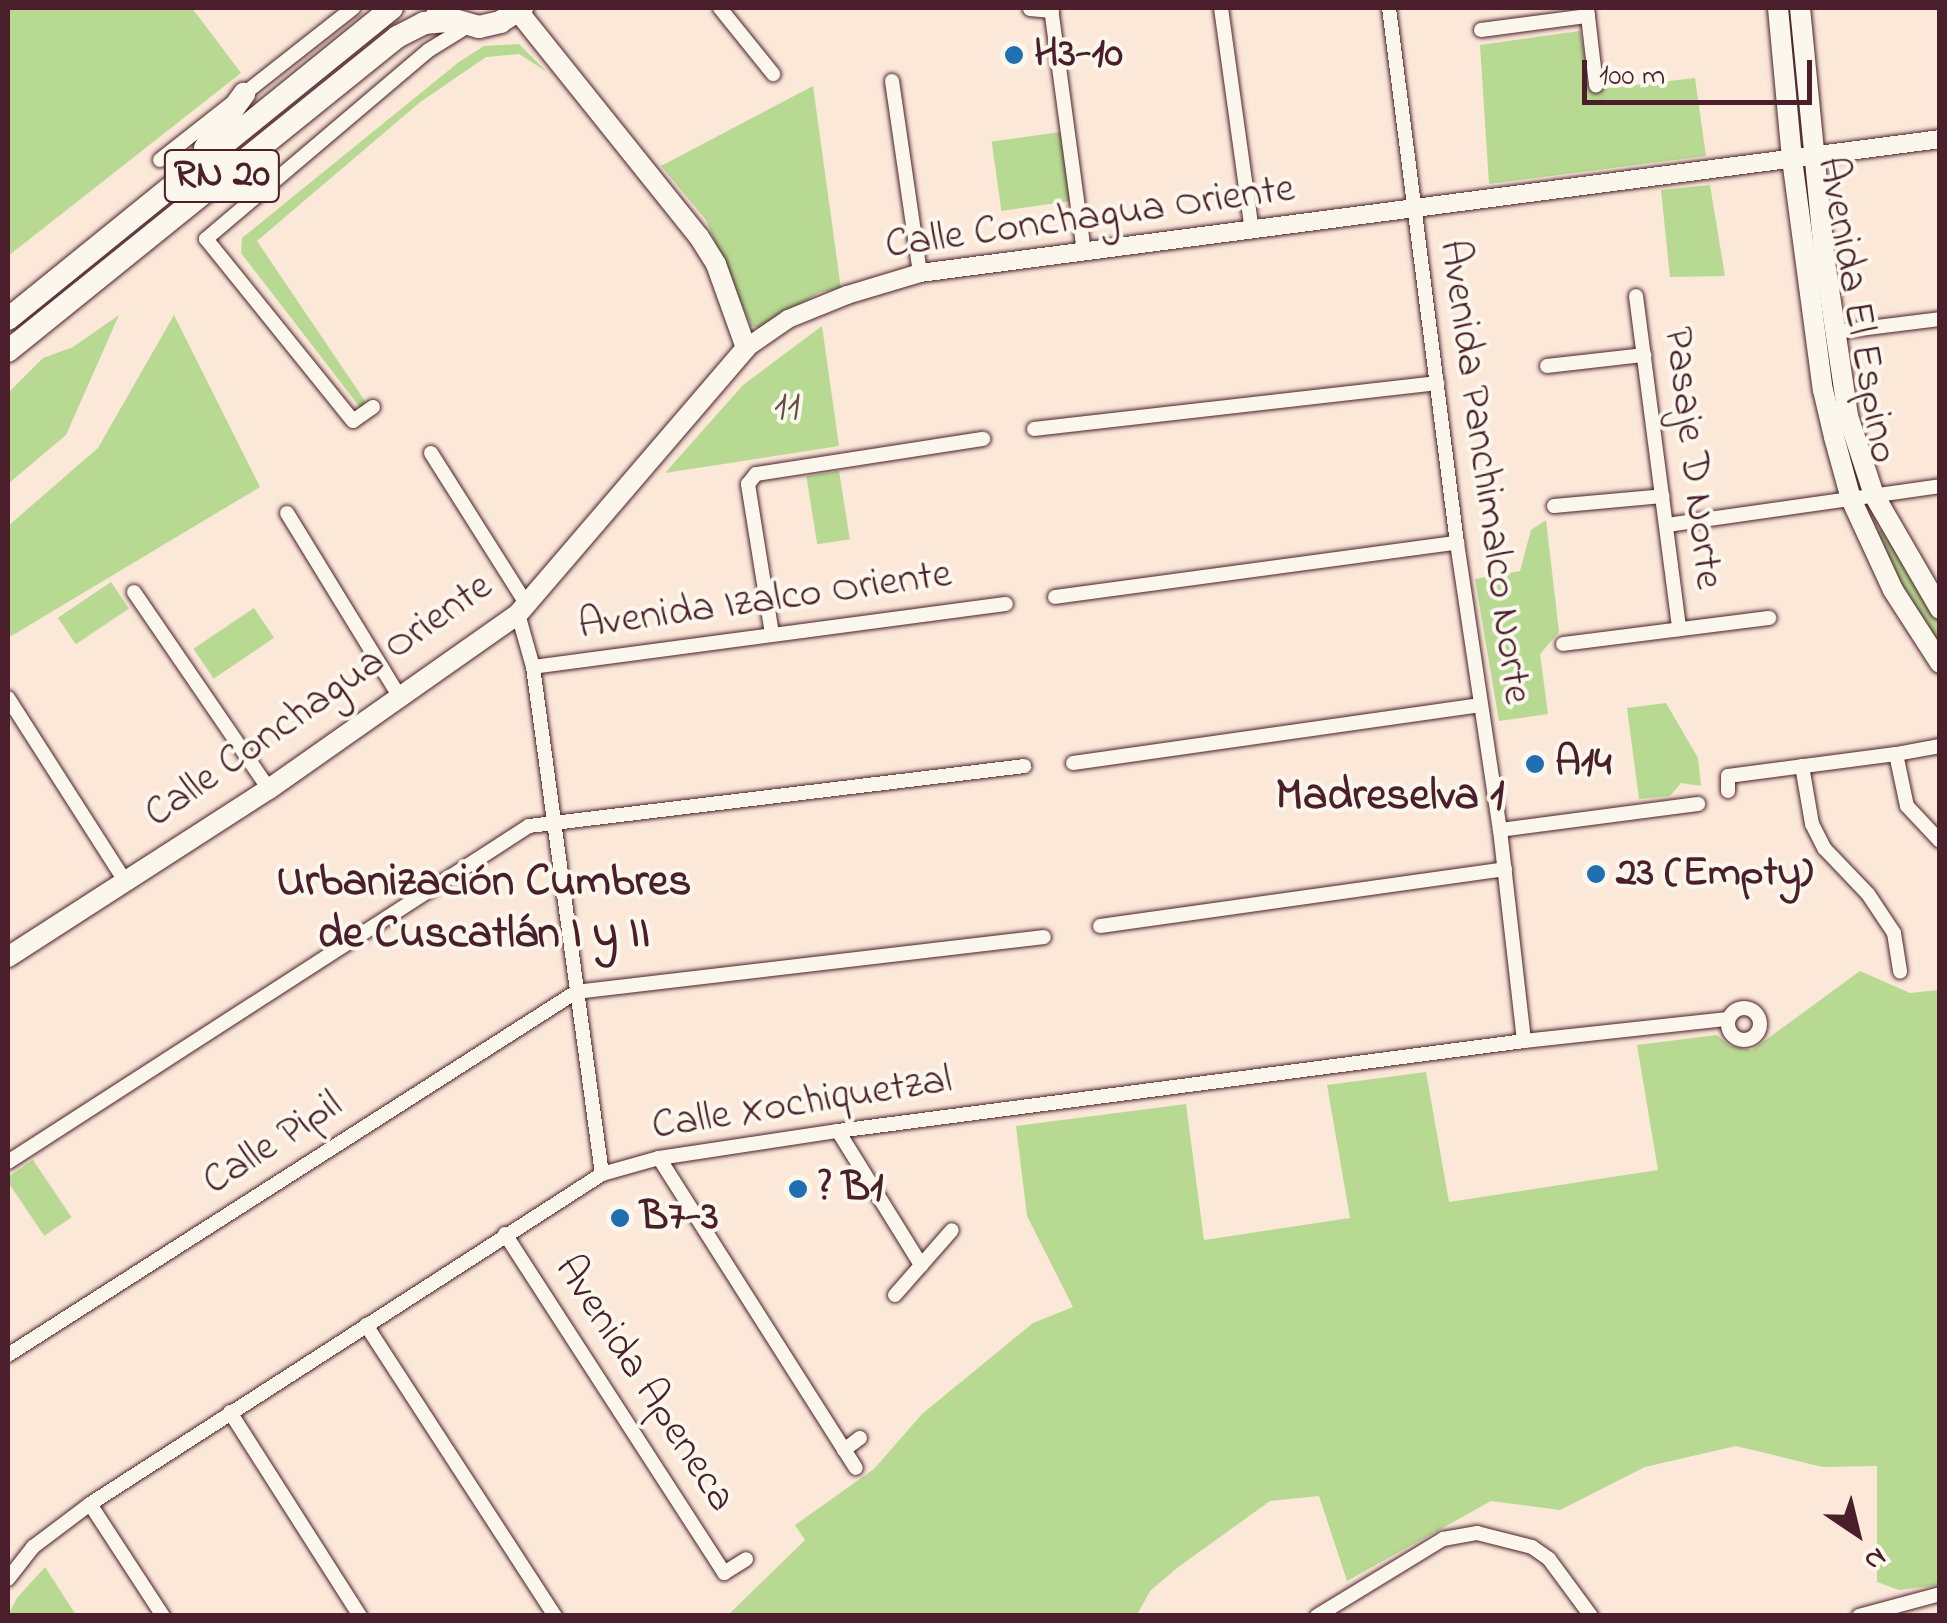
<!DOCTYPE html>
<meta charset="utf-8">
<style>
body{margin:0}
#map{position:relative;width:1947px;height:1623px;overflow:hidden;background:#fbe8d9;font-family:"Indie Flower",sans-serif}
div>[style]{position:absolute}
.green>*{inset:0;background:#b7d992;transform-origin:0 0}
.roads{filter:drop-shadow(0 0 2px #4a1f2b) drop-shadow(0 0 2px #4a1f2b)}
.minor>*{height:14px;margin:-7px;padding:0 7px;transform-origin:7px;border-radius:7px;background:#fbf7ec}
.minor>.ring{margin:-7px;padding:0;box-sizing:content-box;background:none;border:14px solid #fbf7ec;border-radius:50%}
.tertiary>*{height:18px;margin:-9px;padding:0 9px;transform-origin:9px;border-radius:9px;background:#fbf7ec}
.secondary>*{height:20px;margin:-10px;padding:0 10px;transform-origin:10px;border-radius:10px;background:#fbf7ec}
.trunk>*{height:22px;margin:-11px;padding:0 11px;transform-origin:11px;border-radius:11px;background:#fbf7ec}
.dots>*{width:28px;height:28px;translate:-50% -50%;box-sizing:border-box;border:5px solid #fbf7ec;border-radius:50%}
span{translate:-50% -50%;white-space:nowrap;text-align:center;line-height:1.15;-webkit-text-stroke:8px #fbf7ec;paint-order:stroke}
.shield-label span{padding:2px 8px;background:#fbf7ec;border:2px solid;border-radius:8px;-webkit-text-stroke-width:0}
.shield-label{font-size:40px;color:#4a1f2b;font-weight:700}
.poi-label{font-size:42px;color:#4a1f2b;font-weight:700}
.left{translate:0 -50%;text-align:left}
.street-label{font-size:42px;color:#4a1f2b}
.park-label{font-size:42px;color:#654e45}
.neighbourhood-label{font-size:45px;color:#4a1f2b;font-weight:700}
.frame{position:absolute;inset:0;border:10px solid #4a1f2b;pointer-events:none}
.north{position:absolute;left:1807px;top:1483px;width:100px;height:100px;-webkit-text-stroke:8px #fbf7ec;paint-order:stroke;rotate:145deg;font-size:28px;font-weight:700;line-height:40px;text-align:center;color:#4a1f2b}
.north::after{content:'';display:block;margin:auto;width:35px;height:45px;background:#4a1f2b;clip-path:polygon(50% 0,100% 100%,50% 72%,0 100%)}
.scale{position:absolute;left:1582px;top:60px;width:230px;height:45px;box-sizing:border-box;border:5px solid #4a1f2b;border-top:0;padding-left:12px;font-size:30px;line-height:35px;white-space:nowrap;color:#4a1f2b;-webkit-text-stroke:8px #fbf7ec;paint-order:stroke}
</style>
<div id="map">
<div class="green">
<div style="clip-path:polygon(8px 8px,192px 8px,241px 73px,8px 256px)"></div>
<div style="clip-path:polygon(1580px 31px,1591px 90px,1695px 78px,1706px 156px,1489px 184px,1480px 45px)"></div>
<div style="clip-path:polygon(519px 44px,547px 72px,519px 54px,486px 57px,419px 103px,257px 241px,365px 401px,362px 410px,241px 253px,242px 238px,459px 62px,484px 46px)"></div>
<div style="clip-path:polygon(813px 86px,841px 289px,820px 292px,760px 328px,751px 326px,706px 220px,661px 166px)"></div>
<div style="left:1060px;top:132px;width:70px;height:69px;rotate:82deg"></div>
<div style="clip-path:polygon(1710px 185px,1725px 276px,1670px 277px,1661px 190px)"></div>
<div style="clip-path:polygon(119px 315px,66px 435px,8px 484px,8px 393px,43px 358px,73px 347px)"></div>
<div style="clip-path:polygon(174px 315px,260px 487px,8px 638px,8px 526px,98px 448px)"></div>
<div style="clip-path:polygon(822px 326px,839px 446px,665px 473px,743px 385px)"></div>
<div style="left:839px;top:471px;width:69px;height:33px;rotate:81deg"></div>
<div style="clip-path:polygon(1546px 520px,1559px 632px,1540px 654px,1548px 714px,1499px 721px,1475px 579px,1520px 571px,1531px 530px)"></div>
<div style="clip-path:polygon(1888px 526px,1939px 621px,1939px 652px,1874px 534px)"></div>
<div style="left:111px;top:582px;width:32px;height:64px;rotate:56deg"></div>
<div style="left:254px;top:608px;width:36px;height:73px;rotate:56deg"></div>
<div style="clip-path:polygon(1666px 703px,1698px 758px,1701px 786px,1681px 783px,1670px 796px,1639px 799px,1627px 708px)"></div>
<div style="clip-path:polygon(1860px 971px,1910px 993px,1939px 990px,1939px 1585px,1899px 1590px,1877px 1582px,1877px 1466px,1823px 1467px,1736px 1446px,1645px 1467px,1560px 1510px,1491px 1501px,1347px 1581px,1319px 1496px,1270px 1501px,1177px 1568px,1150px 1591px,1137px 1615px,728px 1615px,805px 1540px,795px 1525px,874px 1469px,922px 1414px,1033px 1323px,1073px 1307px,1027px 1216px,1016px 1126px,1186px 1104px,1204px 1240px,1350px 1218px,1327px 1085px,1426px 1072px,1449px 1202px,1658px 1170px,1637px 1045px,1717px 1035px,1730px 1046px,1752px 1050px)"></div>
<div style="left:33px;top:1160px;width:69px;height:33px;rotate:56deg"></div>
<div style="clip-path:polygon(45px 1567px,76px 1615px,8px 1615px,17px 1598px)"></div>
</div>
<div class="roads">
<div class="minor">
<div style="left:720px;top:8px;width:85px;rotate:51.2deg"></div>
<div style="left:1051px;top:8px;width:246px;rotate:82.3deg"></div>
<div style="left:1221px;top:8px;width:224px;rotate:82.1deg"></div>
<div style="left:1389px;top:8px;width:539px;rotate:82.76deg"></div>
<div style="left:1457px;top:543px;width:290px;rotate:81.5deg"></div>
<div style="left:1500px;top:830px;width:212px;rotate:83.5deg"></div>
<div style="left:1587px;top:8px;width:78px;rotate:83.3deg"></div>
<div style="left:1030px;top:9px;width:22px;rotate:5deg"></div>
<div style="left:1481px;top:30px;width:108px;rotate:-7.5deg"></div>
<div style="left:892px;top:81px;width:194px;rotate:81.7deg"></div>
<div style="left:160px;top:160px;width:246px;rotate:-38.2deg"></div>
<div style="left:1636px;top:296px;width:336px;rotate:82.6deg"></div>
<div style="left:1836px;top:332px;width:105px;rotate:-7.1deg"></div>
<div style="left:1547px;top:366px;width:98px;rotate:-6.5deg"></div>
<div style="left:373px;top:407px;width:24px;rotate:145deg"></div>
<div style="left:353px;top:421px;width:234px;rotate:-128.9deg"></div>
<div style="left:206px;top:239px;width:292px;rotate:-40.3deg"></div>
<div style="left:429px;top:50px;width:46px;rotate:-31.6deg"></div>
<div style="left:1034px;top:429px;width:406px;rotate:-6.5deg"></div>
<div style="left:431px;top:453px;width:178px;rotate:57.7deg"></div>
<div style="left:1554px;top:506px;width:109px;rotate:-5.2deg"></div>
<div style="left:287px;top:513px;width:218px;rotate:58.5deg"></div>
<div style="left:1667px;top:525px;width:276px;rotate:-8.1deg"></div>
<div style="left:134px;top:592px;width:239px;rotate:55.6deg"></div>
<div style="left:1055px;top:597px;width:406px;rotate:-7.7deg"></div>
<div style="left:518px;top:614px;width:55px;rotate:74.2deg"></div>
<div style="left:533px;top:667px;width:512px;rotate:82.25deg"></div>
<div style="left:772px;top:634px;width:152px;rotate:-99.1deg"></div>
<div style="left:748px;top:484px;width:13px;rotate:-51deg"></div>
<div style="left:756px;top:474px;width:230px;rotate:-8.8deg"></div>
<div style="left:1563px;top:644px;width:208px;rotate:-7.2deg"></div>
<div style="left:533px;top:667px;width:477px;rotate:-7.6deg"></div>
<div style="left:8px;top:698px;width:217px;rotate:57.4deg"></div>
<div style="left:1940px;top:746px;width:45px;rotate:169.7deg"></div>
<div style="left:1896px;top:754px;width:53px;rotate:78.1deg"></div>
<div style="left:1907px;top:806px;width:48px;rotate:46.7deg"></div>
<div style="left:1073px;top:763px;width:410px;rotate:-8.1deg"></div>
<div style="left:1802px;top:766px;width:59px;rotate:80.2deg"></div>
<div style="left:1812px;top:824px;width:28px;rotate:63deg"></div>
<div style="left:1825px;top:849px;width:62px;rotate:46.3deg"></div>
<div style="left:1868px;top:894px;width:47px;rotate:56.3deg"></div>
<div style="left:1894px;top:933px;width:39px;rotate:81deg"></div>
<div style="left:1728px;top:791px;width:15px;rotate:-90deg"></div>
<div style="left:1728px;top:776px;width:169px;rotate:-7.5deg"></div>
<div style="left:1500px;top:830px;width:200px;rotate:-7.5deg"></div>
<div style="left:1100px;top:926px;width:409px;rotate:-8deg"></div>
<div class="ring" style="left:1728px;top:1008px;width:18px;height:18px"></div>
<div style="left:838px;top:1131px;width:158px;rotate:58.2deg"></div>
<div style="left:659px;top:1158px;width:367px;rotate:57.6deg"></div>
<div style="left:8px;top:1162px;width:620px;rotate:-32.82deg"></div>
<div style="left:529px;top:826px;width:499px;rotate:-6.9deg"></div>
<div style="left:505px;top:1234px;width:404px;rotate:57.1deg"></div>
<div style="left:724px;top:1573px;width:26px;rotate:-32deg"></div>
<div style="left:895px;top:1295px;width:86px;rotate:-48.8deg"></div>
<div style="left:366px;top:1325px;width:347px;rotate:57deg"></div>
<div style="left:8px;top:1355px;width:674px;rotate:-32.58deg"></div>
<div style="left:576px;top:992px;width:471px;rotate:-6.7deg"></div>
<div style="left:230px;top:1412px;width:242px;rotate:57.5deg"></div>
<div style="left:844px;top:1450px;width:20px;rotate:-37deg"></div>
<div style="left:90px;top:1504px;width:134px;rotate:56.9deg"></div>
<div style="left:8px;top:1579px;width:41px;rotate:-52deg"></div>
<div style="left:33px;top:1547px;width:71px;rotate:-37deg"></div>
<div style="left:90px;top:1504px;width:609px;rotate:-32.8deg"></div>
<div style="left:602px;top:1174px;width:59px;rotate:-15.7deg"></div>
<div style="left:659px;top:1158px;width:181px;rotate:-8.6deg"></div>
<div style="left:838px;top:1131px;width:692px;rotate:-7.47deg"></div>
<div style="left:1524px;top:1041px;width:205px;rotate:-6.2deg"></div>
<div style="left:1317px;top:1616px;width:148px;rotate:-31.4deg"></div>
<div style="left:1443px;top:1539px;width:35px;rotate:-10deg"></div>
<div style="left:1477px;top:1533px;width:57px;rotate:14.3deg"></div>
<div style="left:1532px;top:1547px;width:21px;rotate:35deg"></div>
<div style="left:1549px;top:1559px;width:71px;rotate:53.6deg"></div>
<div style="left:1859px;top:1616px;width:84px;rotate:-15.2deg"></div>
</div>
<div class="tertiary">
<div style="left:746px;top:348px;width:51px;rotate:-34.6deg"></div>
<div style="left:788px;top:319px;width:64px;rotate:-22.1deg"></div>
<div style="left:847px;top:295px;width:76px;rotate:-16.8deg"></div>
<div style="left:920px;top:273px;width:1029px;rotate:-7.48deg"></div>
</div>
<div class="secondary">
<div style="left:1778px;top:8px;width:152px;rotate:84.7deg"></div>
<div style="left:1792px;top:159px;width:233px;rotate:82.4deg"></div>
<div style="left:1823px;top:390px;width:48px;rotate:76.8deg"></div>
<div style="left:1834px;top:437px;width:64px;rotate:74.7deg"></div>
<div style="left:1851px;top:499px;width:100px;rotate:65.2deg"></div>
<div style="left:1893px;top:590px;width:87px;rotate:57.2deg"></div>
<div style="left:1800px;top:8px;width:255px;rotate:84.4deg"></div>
<div style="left:1825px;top:262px;width:156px;rotate:81.5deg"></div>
<div style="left:1848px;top:416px;width:83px;rotate:71.8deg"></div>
<div style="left:1874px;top:495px;width:132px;rotate:59.9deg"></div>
<div style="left:8px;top:957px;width:310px;rotate:-32.8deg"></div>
<div style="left:269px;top:789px;width:304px;rotate:-35.1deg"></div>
<div style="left:518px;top:614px;width:350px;rotate:-49.4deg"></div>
<div style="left:746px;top:348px;width:89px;rotate:-109.7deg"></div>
<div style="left:716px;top:264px;width:32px;rotate:-122deg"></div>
<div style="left:699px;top:237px;width:290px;rotate:-128.7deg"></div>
</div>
<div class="trunk">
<div style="left:437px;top:15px;width:44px;rotate:15.9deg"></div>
<div style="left:479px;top:27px;width:22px;rotate:-13deg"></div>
<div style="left:500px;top:22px;width:26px;rotate:-32deg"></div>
<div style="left:205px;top:148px;width:67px;rotate:-54.2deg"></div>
<div style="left:8px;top:319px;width:494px;rotate:-39deg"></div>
<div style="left:8px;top:351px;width:500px;rotate:-38.9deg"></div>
<div style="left:397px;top:37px;width:30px;rotate:-27deg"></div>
<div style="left:424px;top:23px;width:23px;rotate:-5deg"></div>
</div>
</div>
<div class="dots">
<div style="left:1014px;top:55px;background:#1f6fb2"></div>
<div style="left:1535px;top:764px;background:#1f6fb2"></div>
<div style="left:1596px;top:874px;background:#1f6fb2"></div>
<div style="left:798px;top:1189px;background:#1f6fb2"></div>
<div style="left:620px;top:1218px;background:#1f6fb2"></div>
</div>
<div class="shield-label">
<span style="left:222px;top:176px">RN 20</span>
</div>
<div class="poi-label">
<span class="left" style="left:1034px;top:55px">H3-10</span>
<span class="left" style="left:1555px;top:764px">A14</span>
<span class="left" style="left:1616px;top:874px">23 (Empty)</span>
<span class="left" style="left:818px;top:1189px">? B1</span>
<span class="left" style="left:640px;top:1218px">B7-3</span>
</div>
<div class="street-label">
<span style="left:1090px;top:218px;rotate:-8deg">Calle Conchagua Oriente</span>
<span style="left:1856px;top:310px;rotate:80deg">Avenida El Espino</span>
<span style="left:1692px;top:458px;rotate:83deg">Pasaje D Norte</span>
<span style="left:1484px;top:472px;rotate:82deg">Avenida Panchimalco Norte</span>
<span style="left:765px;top:601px;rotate:-8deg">Avenida Izalco Oriente</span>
<span style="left:319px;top:701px;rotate:-35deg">Calle Conchagua Oriente</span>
<span style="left:802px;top:1104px;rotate:-9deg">Calle Xochiquetzal</span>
<span style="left:273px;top:1144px;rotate:-33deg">Calle Pipil</span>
<span style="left:644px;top:1384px;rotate:57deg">Avenida Apeneca</span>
</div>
<div class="park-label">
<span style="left:787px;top:408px">11</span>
</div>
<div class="neighbourhood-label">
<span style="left:1390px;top:798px">Madreselva 1</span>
<span style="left:484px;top:910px">Urbanización Cumbres<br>de Cuscatlán I y II</span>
</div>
<div class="frame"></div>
<div class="north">N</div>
<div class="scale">100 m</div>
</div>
